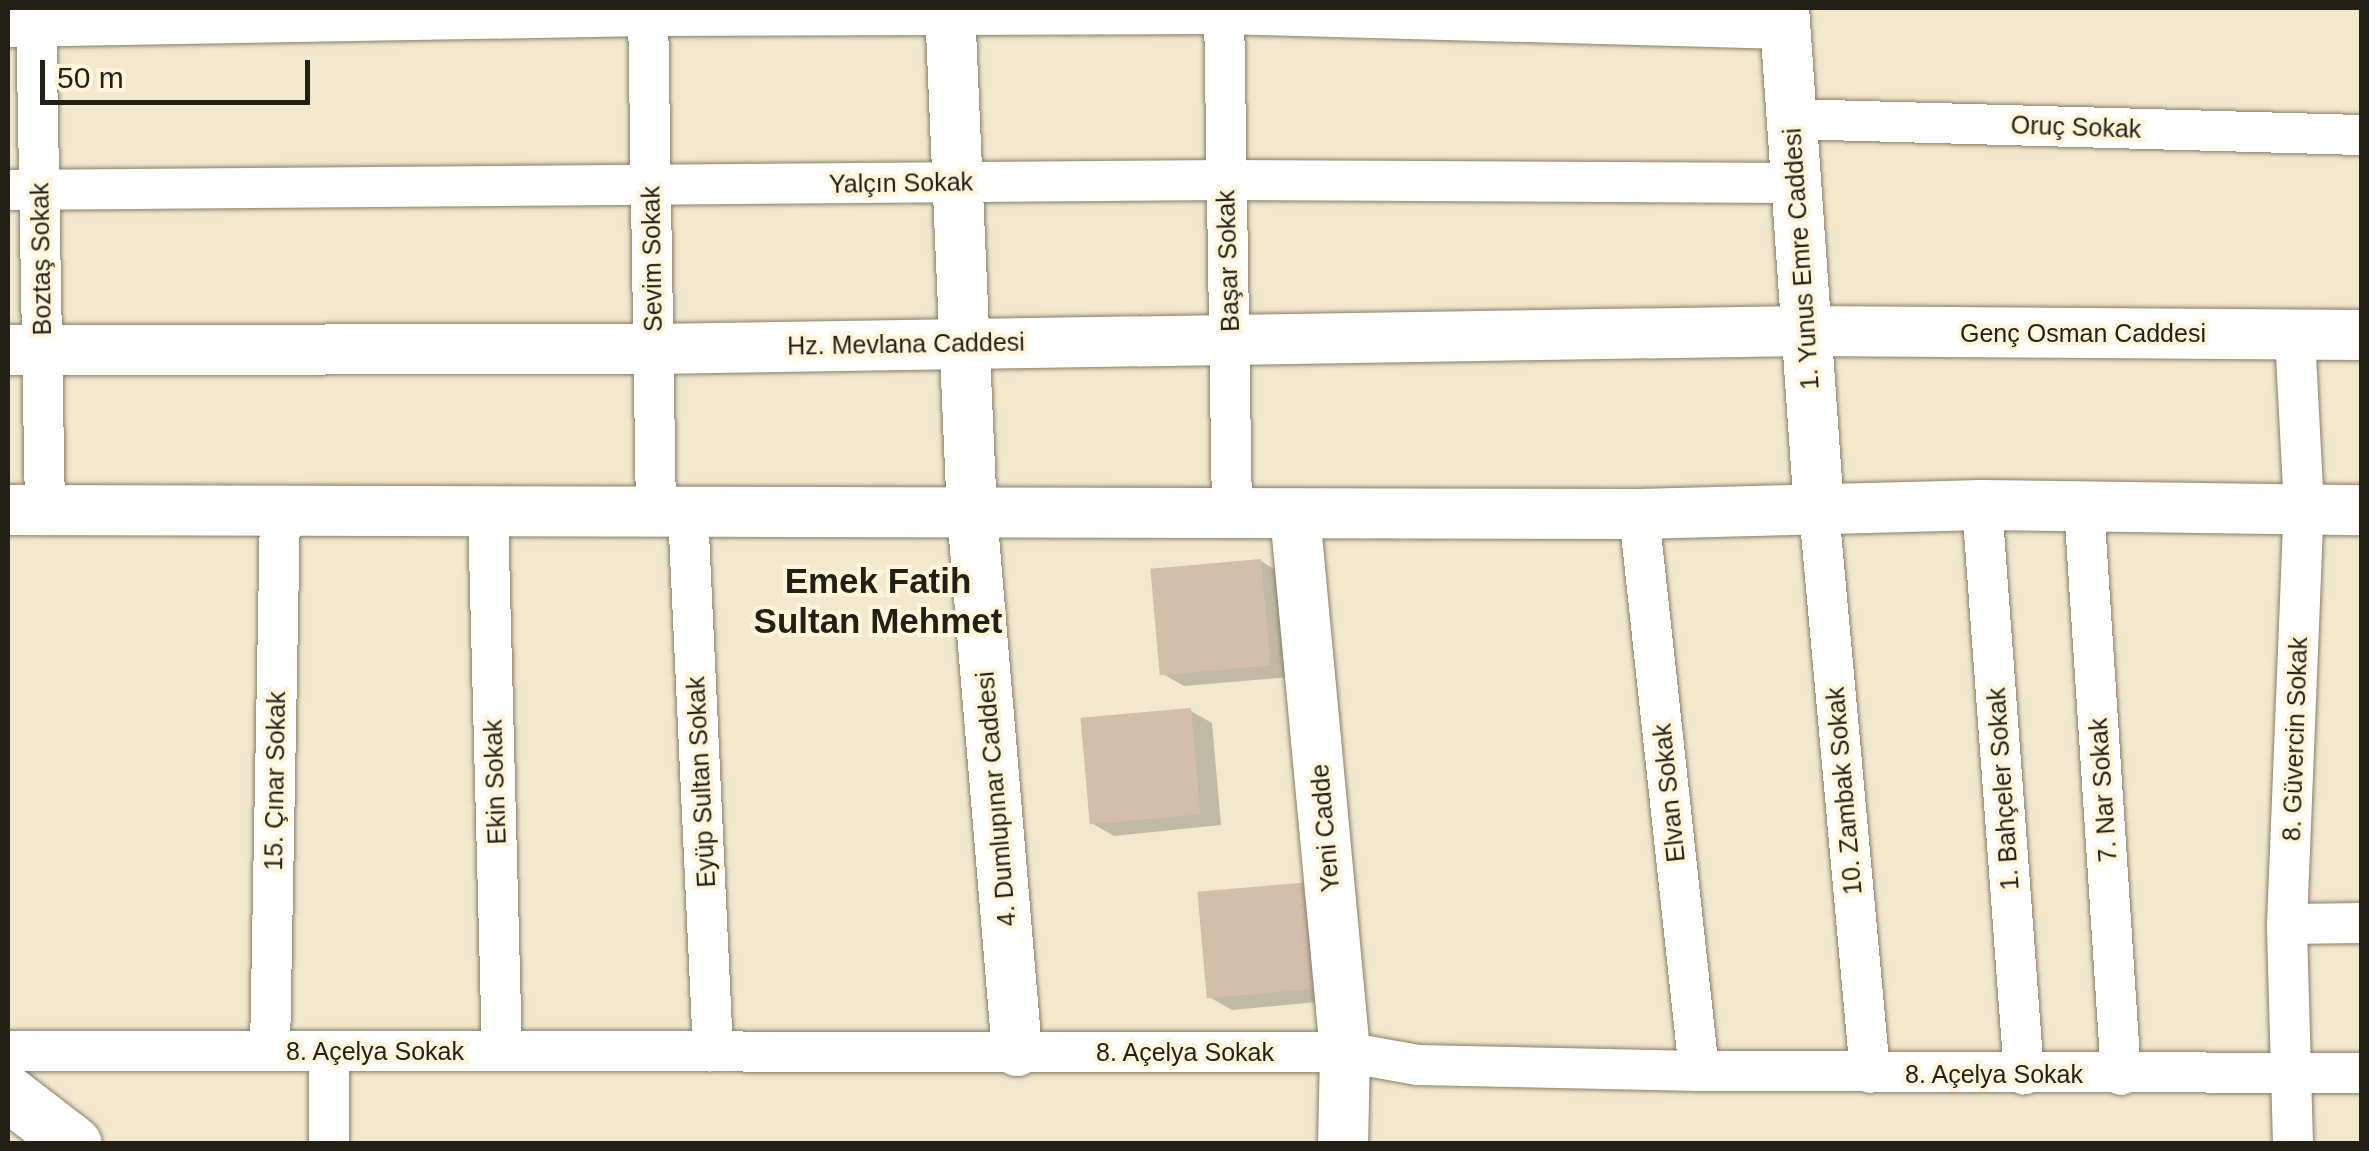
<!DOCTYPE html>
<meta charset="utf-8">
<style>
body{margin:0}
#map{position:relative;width:2369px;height:1151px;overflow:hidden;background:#f1e8ce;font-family:Arial,sans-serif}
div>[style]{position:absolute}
.shadow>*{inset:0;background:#0003}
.building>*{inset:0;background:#d3beaa;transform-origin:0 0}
.roads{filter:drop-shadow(0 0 2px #867e66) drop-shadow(0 0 2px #867e66)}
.minor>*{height:40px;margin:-20px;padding:0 20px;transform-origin:20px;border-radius:20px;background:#fff}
.tertiary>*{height:50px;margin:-25px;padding:0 25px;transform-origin:25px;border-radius:25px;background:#fff}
.secondary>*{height:55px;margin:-27.5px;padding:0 27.5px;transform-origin:27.5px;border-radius:27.5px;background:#fff}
span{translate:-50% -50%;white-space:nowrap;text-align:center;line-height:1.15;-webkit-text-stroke:8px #fef5db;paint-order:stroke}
.street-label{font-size:25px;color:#221f15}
.district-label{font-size:35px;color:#221f15;font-weight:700}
.frame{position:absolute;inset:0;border:10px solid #221f15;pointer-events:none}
.scale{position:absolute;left:40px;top:60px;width:270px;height:45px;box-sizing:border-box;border:5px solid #221f15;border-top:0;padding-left:12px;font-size:30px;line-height:35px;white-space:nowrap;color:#221f15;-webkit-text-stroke:8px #fef5db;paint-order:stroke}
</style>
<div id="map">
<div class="shadow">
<div style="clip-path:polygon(1261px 561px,1282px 574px,1291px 677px,1184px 686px,1163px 674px)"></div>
<div style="clip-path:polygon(1191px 711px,1212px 723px,1221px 825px,1114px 836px,1093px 824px)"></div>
<div style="clip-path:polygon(1309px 885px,1339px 1000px,1232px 1010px,1211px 998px)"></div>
</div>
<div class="building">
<div style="left:1261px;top:559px;width:107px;height:111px;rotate:85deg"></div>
<div style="left:1191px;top:708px;width:107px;height:111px;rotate:85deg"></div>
<div style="left:1309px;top:882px;width:107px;height:112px;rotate:85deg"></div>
</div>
<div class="roads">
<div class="minor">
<div style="left:36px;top:8px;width:502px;rotate:88.97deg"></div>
<div style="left:648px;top:8px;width:503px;rotate:89.09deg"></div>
<div style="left:1224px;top:8px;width:506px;rotate:89.09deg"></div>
<div style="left:8px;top:27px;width:640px;rotate:-0.98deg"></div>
<div style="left:648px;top:16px;width:576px;rotate:-0.2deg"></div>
<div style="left:1224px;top:14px;width:561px;rotate:1.53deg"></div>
<div style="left:1791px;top:119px;width:571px;rotate:1.61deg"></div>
<div style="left:8px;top:190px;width:1218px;rotate:-0.47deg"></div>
<div style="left:1226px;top:180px;width:569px;rotate:0.3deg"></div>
<div style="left:1982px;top:505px;width:571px;rotate:85.78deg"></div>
<div style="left:2084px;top:506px;width:570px;rotate:86.28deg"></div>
<div style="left:1819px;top:510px;width:565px;rotate:84.82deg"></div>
<div style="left:688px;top:512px;width:540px;rotate:87.34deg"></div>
<div style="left:488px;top:513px;width:538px;rotate:88.51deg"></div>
<div style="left:1639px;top:514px;width:560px;rotate:83.85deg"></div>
<div style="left:2287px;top:924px;width:75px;rotate:-0.8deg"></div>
<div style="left:8px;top:1051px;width:1337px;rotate:0.04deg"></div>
<div style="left:1345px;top:1052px;width:74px;rotate:10.1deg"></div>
<div style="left:1418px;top:1065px;width:281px;rotate:1.2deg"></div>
<div style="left:1699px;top:1071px;width:663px;rotate:0.17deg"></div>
<div style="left:270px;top:1051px;width:540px;rotate:-88.94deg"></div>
<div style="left:329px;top:1144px;width:93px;rotate:-90deg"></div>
<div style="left:2293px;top:1144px;width:220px;rotate:-91.6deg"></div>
<div style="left:2287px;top:924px;width:416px;rotate:-87.7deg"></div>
<div style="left:2304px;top:508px;width:173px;rotate:-93deg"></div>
</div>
<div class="tertiary">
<div style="left:950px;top:8px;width:505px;rotate:87.51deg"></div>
<div style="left:972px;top:513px;width:540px;rotate:85.22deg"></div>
<div style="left:1784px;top:8px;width:503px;rotate:86.01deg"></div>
<div style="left:8px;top:350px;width:645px;rotate:-0.09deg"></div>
<div style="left:653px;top:349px;width:1151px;rotate:-0.9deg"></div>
<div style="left:1804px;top:331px;width:558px;rotate:0.41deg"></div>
<div style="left:8px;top:510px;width:1631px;rotate:0.14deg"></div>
<div style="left:1639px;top:514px;width:343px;rotate:-1.5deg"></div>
<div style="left:1982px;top:505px;width:380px;rotate:0.8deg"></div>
<div style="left:1295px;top:514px;width:540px;rotate:84.69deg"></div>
<div style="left:1345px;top:1052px;width:92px;rotate:91.2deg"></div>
</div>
<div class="secondary">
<div style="left:8px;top:1093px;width:83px;rotate:37.7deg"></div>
</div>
</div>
<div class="street-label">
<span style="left:2076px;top:127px;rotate:2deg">Oruç Sokak</span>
<span style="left:901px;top:183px;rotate:-1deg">Yalçın Sokak</span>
<span style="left:41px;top:259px;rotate:-91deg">Boztaş Sokak</span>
<span style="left:652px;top:259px;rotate:-91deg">Sevim Sokak</span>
<span style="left:1801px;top:259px;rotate:-94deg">1. Yunus Emre Caddesi</span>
<span style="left:1228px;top:261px;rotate:-92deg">Başar Sokak</span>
<span style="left:2083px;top:333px">Genç Osman Caddesi</span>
<span style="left:906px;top:344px;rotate:-1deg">Hz. Mevlana Caddesi</span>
<span style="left:2295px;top:739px;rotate:-88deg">8. Güvercin Sokak</span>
<span style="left:275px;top:781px;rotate:-89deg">15. Çınar Sokak</span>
<span style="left:495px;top:782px;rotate:-92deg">Ekin Sokak</span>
<span style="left:701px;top:782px;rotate:-93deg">Eyüp Sultan Sokak</span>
<span style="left:2003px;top:789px;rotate:-94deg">1. Bahçeler Sokak</span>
<span style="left:2103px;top:790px;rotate:-94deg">7. Nar Sokak</span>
<span style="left:1844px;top:791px;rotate:-95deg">10. Zambak Sokak</span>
<span style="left:1669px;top:793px;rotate:-96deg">Elvan Sokak</span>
<span style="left:996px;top:799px;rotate:-95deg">4. Dumlupınar Caddesi</span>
<span style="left:1325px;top:828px;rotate:-95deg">Yeni Cadde</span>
<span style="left:375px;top:1051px">8. Açelya Sokak</span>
<span style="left:1185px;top:1052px">8. Açelya Sokak</span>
<span style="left:1994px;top:1074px">8. Açelya Sokak</span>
</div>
<div class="district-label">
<span style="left:878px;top:601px">Emek Fatih<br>Sultan Mehmet</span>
</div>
<div class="frame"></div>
<div class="scale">50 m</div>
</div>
